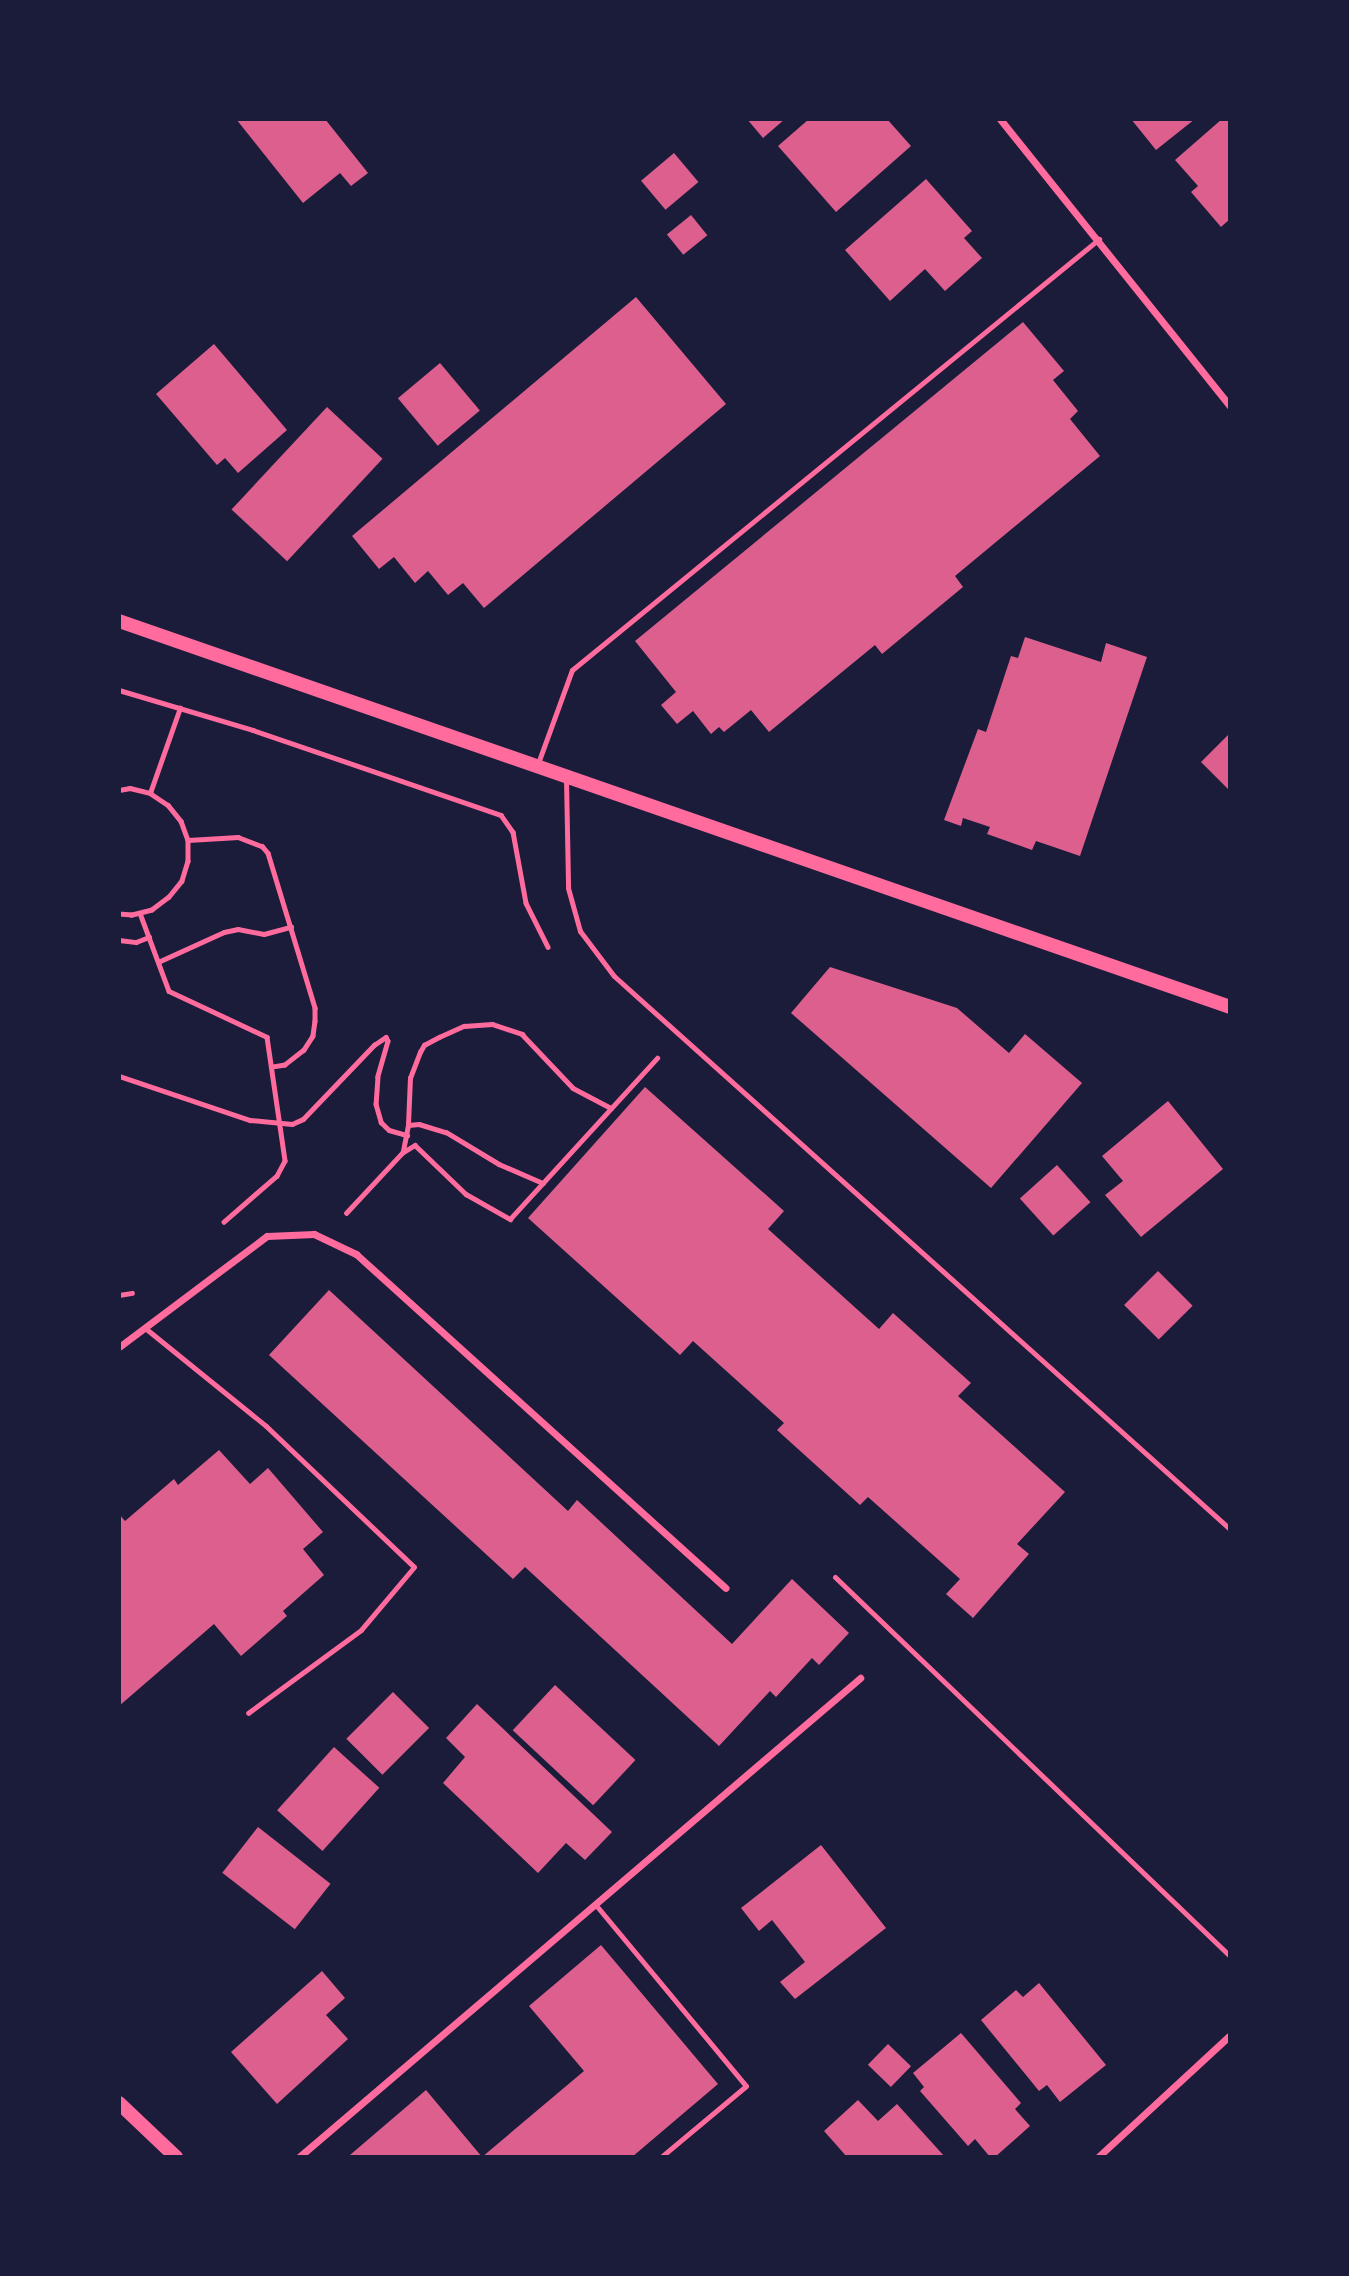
<!DOCTYPE html>
<style>
body{margin:0}
#map{position:relative;width:1349px;height:2276px;overflow:hidden;background:#1b1b3a;font-family:Spectral,serif}
div>[style]{position:absolute}
.building>*{inset:0;background:#dd5f8e;transform-origin:0 0}
.path>*{height:4.5px;margin:-2.25px;padding:0 2.25px;transform-origin:2.25px;border-radius:2.25px;background:#ff6b9d}
.service>*{height:5px;margin:-2.5px;padding:0 2.5px;transform-origin:2.5px;border-radius:2.5px;background:#ff6b9d}
.minor>*{height:7px;margin:-3.5px;padding:0 3.5px;transform-origin:3.5px;border-radius:3.5px;background:#ff6b9d}
.secondary>*{height:14px;margin:-7px;padding:0 7px;transform-origin:7px;border-radius:7px;background:#ff6b9d}
span{translate:-50% -50%;white-space:nowrap;text-align:center;line-height:1.15;-webkit-text-stroke:6px #1b1b3a;paint-order:stroke}
.frame{position:absolute;inset:0;border:121px solid #1b1b3a;pointer-events:none}
</style>
<div id="map">
<div class="building">
<div style="clip-path:polygon(236px 119px,325px 119px,368px 173px,351px 186px,340px 173px,303px 203px)"></div>
<div style="clip-path:polygon(747px 119px,785px 119px,763px 138px)"></div>
<div style="clip-path:polygon(809px 119px,887px 119px,911px 146px,836px 212px,778px 146px)"></div>
<div style="clip-path:polygon(1131px 119px,1195px 119px,1156px 150px)"></div>
<div style="clip-path:polygon(1222px 119px,1230px 119px,1230px 219px,1221px 227px,1191px 192px,1198px 186px,1175px 160px)"></div>
<div style="left:674px;top:153px;width:38px;height:43px;rotate:50deg"></div>
<div style="clip-path:polygon(926px 179px,972px 231px,964px 238px,982px 258px,945px 291px,925px 269px,890px 301px,845px 250px)"></div>
<div style="left:691px;top:215px;width:26px;height:31px;rotate:51deg"></div>
<div style="clip-path:polygon(636px 297px,726px 404px,484px 608px,463px 583px,448px 595px,428px 571px,415px 583px,394px 557px,379px 569px,352px 536px)"></div>
<div style="clip-path:polygon(1023px 322px,1064px 371px,1053px 380px,1078px 411px,1070px 419px,1100px 456px,955px 576px,963px 587px,882px 654px,875px 645px,769px 732px,751px 710px,724px 732px,719px 727px,711px 734px,693px 711px,677px 724px,661px 705px,676px 692px,635px 641px)"></div>
<div style="clip-path:polygon(214px 344px,287px 430px,238px 473px,225px 458px,217px 465px,156px 394px)"></div>
<div style="left:440px;top:363px;width:62px;height:55px;rotate:50deg"></div>
<div style="left:327px;top:407px;width:76px;height:140px;rotate:43deg"></div>
<div style="clip-path:polygon(1025px 637px,1101px 662px,1106px 643px,1147px 657px,1080px 856px,1036px 841px,1032px 850px,987px 834px,990px 827px,963px 818px,961px 826px,944px 820px,978px 729px,986px 732px,1011px 656px,1018px 658px)"></div>
<div style="clip-path:polygon(1230px 733px,1230px 791px,1201px 762px)"></div>
<div style="clip-path:polygon(830px 967px,957px 1008px,1009px 1053px,1025px 1034px,1082px 1083px,991px 1188px,791px 1013px)"></div>
<div style="clip-path:polygon(645px 1087px,784px 1211px,768px 1229px,879px 1329px,893px 1313px,971px 1383px,958px 1396px,1065px 1492px,1017px 1544px,1029px 1554px,973px 1618px,946px 1594px,960px 1579px,868px 1497px,860px 1505px,777px 1430px,784px 1423px,693px 1341px,680px 1355px,528px 1218px)"></div>
<div style="clip-path:polygon(1168px 1101px,1223px 1169px,1141px 1237px,1105px 1195px,1123px 1181px,1102px 1156px)"></div>
<div style="left:1057px;top:1165px;width:50px;height:50px;rotate:48deg"></div>
<div style="left:1158px;top:1271px;width:49px;height:48px;rotate:45deg"></div>
<div style="clip-path:polygon(329px 1290px,568px 1511px,577px 1500px,732px 1644px,792px 1579px,849px 1633px,819px 1665px,812px 1658px,776px 1697px,770px 1691px,719px 1746px,525px 1567px,513px 1579px,269px 1355px)"></div>
<div style="clip-path:polygon(219px 1450px,250px 1484px,268px 1468px,323px 1532px,303px 1549px,324px 1575px,283px 1611px,287px 1616px,241px 1656px,214px 1624px,119px 1706px,119px 1514px,125px 1521px,174px 1479px,178px 1485px)"></div>
<div style="left:555px;top:1685px;width:110px;height:62px;rotate:43deg"></div>
<div style="left:393px;top:1692px;width:51px;height:66px;rotate:45deg"></div>
<div style="clip-path:polygon(477px 1704px,612px 1832px,585px 1860px,566px 1843px,538px 1873px,443px 1783px,465px 1757px,446px 1738px)"></div>
<div style="left:334px;top:1747px;width:61px;height:85px;rotate:42deg"></div>
<div style="left:258px;top:1827px;width:92px;height:58px;rotate:38deg"></div>
<div style="clip-path:polygon(821px 1845px,886px 1928px,795px 1999px,780px 1982px,805px 1962px,772px 1920px,759px 1931px,741px 1908px)"></div>
<div style="clip-path:polygon(601px 1945px,718px 2084px,632px 2157px,351px 2157px,350px 2155px,426px 2090px,482px 2157px,584px 2071px,529px 2006px)"></div>
<div style="clip-path:polygon(322px 1971px,345px 1998px,326px 2015px,348px 2039px,277px 2104px,231px 2052px)"></div>
<div style="clip-path:polygon(1039px 1983px,1106px 2065px,1060px 2102px,1047px 2085px,1039px 2091px,981px 2020px,1016px 1990px,1023px 1997px)"></div>
<div style="clip-path:polygon(961px 2033px,1021px 2103px,1015px 2109px,1030px 2126px,995px 2157px,990px 2157px,975px 2139px,968px 2146px,920px 2091px,924px 2087px,913px 2073px)"></div>
<div style="left:888px;top:2044px;width:32px;height:29px;rotate:44deg"></div>
<div style="clip-path:polygon(858px 2100px,878px 2121px,897px 2104px,945px 2157px,847px 2157px,824px 2131px)"></div>
</div>
<div class="path">
<div style="left:119px;top:690px;width:140px;rotate:16.6deg"></div>
<div style="left:253px;top:730px;width:262px;rotate:18.9deg"></div>
<div style="left:501px;top:815px;width:21px;rotate:55deg"></div>
<div style="left:513px;top:832px;width:72px;rotate:79.6deg"></div>
<div style="left:526px;top:903px;width:49px;rotate:63.4deg"></div>
<div style="left:119px;top:790px;width:11px;rotate:-10deg"></div>
<div style="left:130px;top:788px;width:21px;rotate:14deg"></div>
<div style="left:150px;top:793px;width:22px;rotate:34deg"></div>
<div style="left:168px;top:805px;width:21px;rotate:51deg"></div>
<div style="left:181px;top:821px;width:20px;rotate:70deg"></div>
<div style="left:188px;top:840px;width:21px;rotate:90deg"></div>
<div style="left:188px;top:861px;width:21px;rotate:107deg"></div>
<div style="left:182px;top:881px;width:21px;rotate:129deg"></div>
<div style="left:169px;top:897px;width:21px;rotate:143deg"></div>
<div style="left:152px;top:910px;width:21px;rotate:166deg"></div>
<div style="left:132px;top:915px;width:13px;rotate:-176deg"></div>
<div style="left:150px;top:793px;width:90px;rotate:-70.6deg"></div>
<div style="left:188px;top:840px;width:50px;rotate:-3.4deg"></div>
<div style="left:238px;top:837px;width:26px;rotate:21deg"></div>
<div style="left:262px;top:846px;width:9px;rotate:49deg"></div>
<div style="left:268px;top:853px;width:162px;rotate:73.1deg"></div>
<div style="left:315px;top:1008px;width:13px;rotate:90deg"></div>
<div style="left:315px;top:1021px;width:15px;rotate:98deg"></div>
<div style="left:313px;top:1036px;width:17px;rotate:123deg"></div>
<div style="left:304px;top:1050px;width:24px;rotate:142deg"></div>
<div style="left:285px;top:1065px;width:13px;rotate:171deg"></div>
<div style="left:140px;top:913px;width:83px;rotate:69.6deg"></div>
<div style="left:169px;top:991px;width:108px;rotate:25.1deg"></div>
<div style="left:267px;top:1037px;width:125px;rotate:81.7deg"></div>
<div style="left:285px;top:1161px;width:17px;rotate:118deg"></div>
<div style="left:277px;top:1176px;width:70px;rotate:139deg"></div>
<div style="left:119px;top:940px;width:17px;rotate:7deg"></div>
<div style="left:136px;top:942px;width:14px;rotate:-21deg"></div>
<div style="left:158px;top:962px;width:72px;rotate:-24.4deg"></div>
<div style="left:224px;top:932px;width:14px;rotate:-12deg"></div>
<div style="left:238px;top:929px;width:26px;rotate:11deg"></div>
<div style="left:264px;top:934px;width:28px;rotate:-15deg"></div>
<div style="left:119px;top:1076px;width:138px;rotate:18.6deg"></div>
<div style="left:250px;top:1120px;width:42px;rotate:5.4deg"></div>
<div style="left:292px;top:1124px;width:12px;rotate:-24deg"></div>
<div style="left:303px;top:1119px;width:103px;rotate:-46.2deg"></div>
<div style="left:374px;top:1045px;width:14px;rotate:-34deg"></div>
<div style="left:386px;top:1037px;width:4px;rotate:63deg"></div>
<div style="left:388px;top:1041px;width:37px;rotate:106deg"></div>
<div style="left:378px;top:1077px;width:27px;rotate:94deg"></div>
<div style="left:376px;top:1104px;width:19px;rotate:74deg"></div>
<div style="left:381px;top:1122px;width:11px;rotate:45deg"></div>
<div style="left:389px;top:1130px;width:19px;rotate:16deg"></div>
<div style="left:408px;top:1125px;width:11px;rotate:-5deg"></div>
<div style="left:419px;top:1124px;width:28px;rotate:17deg"></div>
<div style="left:446px;top:1132px;width:62px;rotate:31.1deg"></div>
<div style="left:499px;top:1164px;width:48px;rotate:23.4deg"></div>
<div style="left:403px;top:1151px;width:26px;rotate:-79deg"></div>
<div style="left:408px;top:1125px;width:47px;rotate:-87.6deg"></div>
<div style="left:410px;top:1078px;width:28px;rotate:-69deg"></div>
<div style="left:420px;top:1052px;width:8px;rotate:-60deg"></div>
<div style="left:424px;top:1045px;width:17px;rotate:-28deg"></div>
<div style="left:439px;top:1037px;width:27px;rotate:-24deg"></div>
<div style="left:464px;top:1026px;width:28px;rotate:-4deg"></div>
<div style="left:492px;top:1024px;width:32px;rotate:18deg"></div>
<div style="left:522px;top:1034px;width:74px;rotate:46.6deg"></div>
<div style="left:573px;top:1088px;width:43px;rotate:27.8deg"></div>
<div style="left:346px;top:1213px;width:82px;rotate:-47deg"></div>
<div style="left:402px;top:1153px;width:15px;rotate:-32deg"></div>
<div style="left:415px;top:1145px;width:71px;rotate:43.9deg"></div>
<div style="left:466px;top:1194px;width:51px;rotate:29.6deg"></div>
<div style="left:510px;top:1219px;width:218px;rotate:-47.6deg"></div>
<div style="left:119px;top:1295px;width:13px;rotate:-9deg"></div>
</div>
<div class="service">
<div style="left:537px;top:766px;width:102px;rotate:-70deg"></div>
<div style="left:572px;top:670px;width:681px;rotate:-39.28deg"></div>
<div style="left:566px;top:779px;width:109px;rotate:88.9deg"></div>
<div style="left:568px;top:888px;width:45px;rotate:74.4deg"></div>
<div style="left:580px;top:931px;width:56px;rotate:52.9deg"></div>
<div style="left:614px;top:976px;width:828px;rotate:41.92deg"></div>
<div style="left:145px;top:1328px;width:156px;rotate:39deg"></div>
<div style="left:266px;top:1426px;width:204px;rotate:43.6deg"></div>
<div style="left:414px;top:1567px;width:82px;rotate:130.1deg"></div>
<div style="left:361px;top:1630px;width:140px;rotate:143.7deg"></div>
<div style="left:835px;top:1577px;width:547px;rotate:43.82deg"></div>
<div style="left:595px;top:1904px;width:236px;rotate:50.3deg"></div>
<div style="left:746px;top:2086px;width:111px;rotate:140.1deg"></div>
</div>
<div class="minor">
<div style="left:1000px;top:119px;width:368px;rotate:51.3deg"></div>
<div style="left:119px;top:1347px;width:185px;rotate:-36.9deg"></div>
<div style="left:267px;top:1236px;width:47px;rotate:-2.4deg"></div>
<div style="left:314px;top:1234px;width:47px;rotate:25.5deg"></div>
<div style="left:356px;top:1254px;width:498px;rotate:42.1deg"></div>
<div style="left:299px;top:2157px;width:738px;rotate:-40.49deg"></div>
<div style="left:1098px;top:2157px;width:180px;rotate:-42.7deg"></div>
</div>
<div class="secondary">
<div style="left:119px;top:621px;width:1176px;rotate:19.16deg"></div>
<div style="left:119px;top:2103px;width:79px;rotate:43.5deg"></div>
</div>
<div class="frame"></div>
</div>
